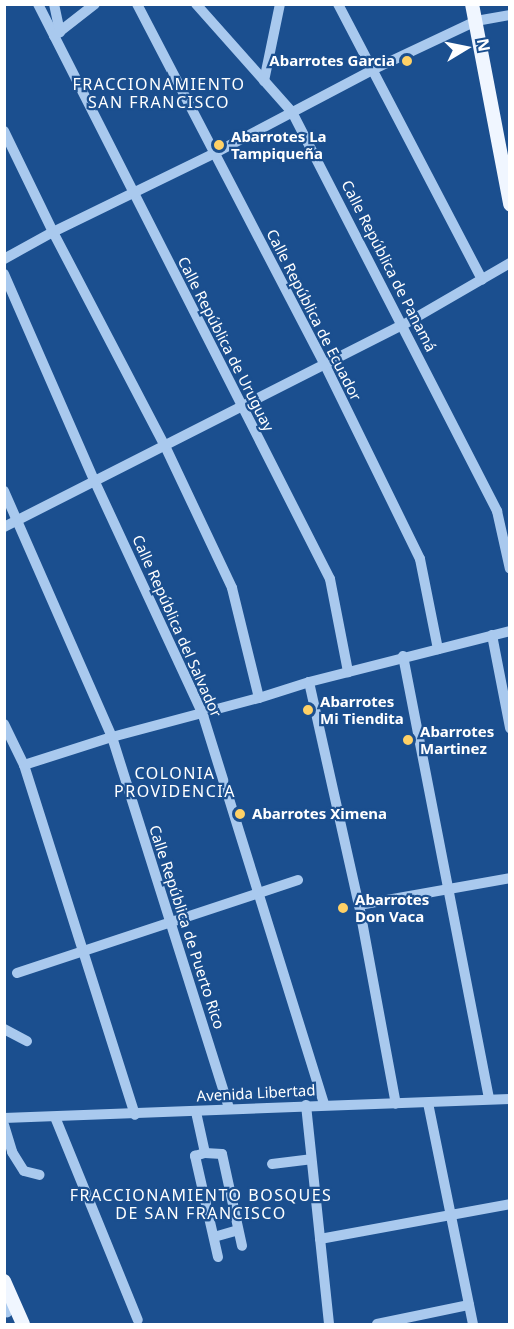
<!DOCTYPE html>
<meta charset="utf-8">
<style>
body{margin:0}
#map{position:relative;width:514px;height:1329px;overflow:hidden;background:#1b4f8f;font-family:"Noto Sans",sans-serif}
div>[style]{position:absolute}
.minor>*{height:10px;margin:-5px;padding:0 5px;transform-origin:5px;border-radius:5px;background:#a9c9ee}
.major>*{height:14px;margin:-7px;padding:0 7px;transform-origin:7px;border-radius:7px;background:#f0f6ff}
.dots>*{width:16px;height:16px;translate:-50% -50%;box-sizing:border-box;border:3px solid #1b4f8f;border-radius:50%}
span{translate:-50% -50%;white-space:nowrap;text-align:center;line-height:1.15;-webkit-text-stroke:4.5px #1b4f8f;paint-order:stroke}
.poi-label{font-size:15px;color:#fff;font-weight:700}
.right{translate:-100% -50%;text-align:right}
.left{translate:0 -50%;text-align:left}
.street-label{font-size:15px;color:#fff}
.neighbourhood-label{font-size:16px;color:#fff;letter-spacing:1.5px}
.frame{position:absolute;inset:0;border:6px solid #fff;pointer-events:none}
.north{position:absolute;left:436px;top:18px;width:60px;height:60px;-webkit-text-stroke:4px #1b4f8f;paint-order:stroke;rotate:80deg;font-size:16px;font-weight:700;line-height:24px;text-align:center;color:#fff}
.north::after{content:'';display:block;margin:auto;width:21px;height:27px;background:#fff;clip-path:polygon(50% 0,100% 100%,50% 72%,0 100%)}
</style>
<div id="map">
<div class="minor">
<div style="left:38px;top:4px;width:645px;rotate:63.08deg"></div>
<div style="left:330px;top:579px;width:95px;rotate:79deg"></div>
<div style="left:54px;top:4px;width:29px;rotate:78deg"></div>
<div style="left:137px;top:4px;width:407px;rotate:62.5deg"></div>
<div style="left:325px;top:365px;width:216px;rotate:63.9deg"></div>
<div style="left:420px;top:559px;width:92px;rotate:78.7deg"></div>
<div style="left:196px;top:4px;width:144px;rotate:48.4deg"></div>
<div style="left:292px;top:112px;width:449px;rotate:62.8deg"></div>
<div style="left:497px;top:511px;width:59px;rotate:77.4deg"></div>
<div style="left:338px;top:4px;width:311px;rotate:62.4deg"></div>
<div style="left:54px;top:36px;width:52px;rotate:-38deg"></div>
<div style="left:264px;top:81px;width:79px;rotate:-78.3deg"></div>
<div style="left:4px;top:131px;width:112px;rotate:64.1deg"></div>
<div style="left:53px;top:232px;width:242px;rotate:62.4deg"></div>
<div style="left:165px;top:446px;width:157px;rotate:64.7deg"></div>
<div style="left:232px;top:588px;width:113px;rotate:76.2deg"></div>
<div style="left:4px;top:259px;width:56px;rotate:-28.9deg"></div>
<div style="left:53px;top:232px;width:178px;rotate:-26deg"></div>
<div style="left:213px;top:154px;width:180px;rotate:-27.8deg"></div>
<div style="left:372px;top:70px;width:115px;rotate:-25.2deg"></div>
<div style="left:476px;top:21px;width:35px;rotate:-10deg"></div>
<div style="left:4px;top:274px;width:227px;rotate:66.4deg"></div>
<div style="left:95px;top:482px;width:254px;rotate:65.1deg"></div>
<div style="left:202px;top:712px;width:411px;rotate:72.7deg"></div>
<div style="left:4px;top:491px;width:269px;rotate:66.3deg"></div>
<div style="left:112px;top:737px;width:388px;rotate:72.5deg"></div>
<div style="left:4px;top:527px;width:447px;rotate:-26.9deg"></div>
<div style="left:403px;top:325px;width:124px;rotate:-30.1deg"></div>
<div style="left:492px;top:635px;width:95px;rotate:79deg"></div>
<div style="left:403px;top:656px;width:451px;rotate:79deg"></div>
<div style="left:309px;top:682px;width:229px;rotate:77.4deg"></div>
<div style="left:359px;top:905px;width:202px;rotate:79.5deg"></div>
<div style="left:4px;top:724px;width:46px;rotate:64deg"></div>
<div style="left:24px;top:765px;width:367px;rotate:72.4deg"></div>
<div style="left:24px;top:765px;width:92px;rotate:-17.7deg"></div>
<div style="left:112px;top:737px;width:152px;rotate:-14.9deg"></div>
<div style="left:259px;top:698px;width:52px;rotate:-17.7deg"></div>
<div style="left:309px;top:682px;width:207px;rotate:-14.2deg"></div>
<div style="left:359px;top:905px;width:153px;rotate:-10.1deg"></div>
<div style="left:17px;top:973px;width:296px;rotate:-18.3deg"></div>
<div style="left:4px;top:1029px;width:26px;rotate:28deg"></div>
<div style="left:428px;top:1103px;width:226px;rotate:78.5deg"></div>
<div style="left:306px;top:1105px;width:220px;rotate:84deg"></div>
<div style="left:196px;top:1112px;width:42px;rotate:77.6deg"></div>
<div style="left:55px;top:1117px;width:219px;rotate:67.8deg"></div>
<div style="left:4px;top:1118px;width:506px;rotate:-2.15deg"></div>
<div style="left:4px;top:1125px;width:28px;rotate:73deg"></div>
<div style="left:12px;top:1152px;width:22px;rotate:58deg"></div>
<div style="left:24px;top:1171px;width:16px;rotate:14deg"></div>
<div style="left:272px;top:1164px;width:39px;rotate:-7deg"></div>
<div style="left:214px;top:1237px;width:25px;rotate:-16deg"></div>
<div style="left:320px;top:1239px;width:193px;rotate:-10.4deg"></div>
<div style="left:218px;top:1257px;width:104px;rotate:-102.8deg"></div>
<div style="left:195px;top:1156px;width:10px;rotate:-17deg"></div>
<div style="left:205px;top:1153px;width:17px;rotate:3deg"></div>
<div style="left:222px;top:1154px;width:94px;rotate:77.7deg"></div>
<div style="left:4px;top:1305px;width:8px;rotate:67deg"></div>
<div style="left:377px;top:1324px;width:94px;rotate:-11.7deg"></div>
</div>
<div class="major">
<div style="left:472px;top:4px;width:204px;rotate:79.2deg"></div>
<div style="left:4px;top:1281px;width:47px;rotate:66.2deg"></div>
</div>
<div class="dots">
<div style="left:407px;top:61px;background:#ffd166"></div>
<div style="left:219px;top:145px;background:#ffd166"></div>
<div style="left:308px;top:710px;background:#ffd166"></div>
<div style="left:408px;top:740px;background:#ffd166"></div>
<div style="left:240px;top:814px;background:#ffd166"></div>
<div style="left:343px;top:908px;background:#ffd166"></div>
</div>
<div class="poi-label">
<span class="right" style="left:395px;top:61px">Abarrotes Garcia</span>
<span class="left" style="left:231px;top:145px">Abarrotes La<br>Tampiqueña</span>
<span class="left" style="left:320px;top:710px">Abarrotes<br>Mi Tiendita</span>
<span class="left" style="left:420px;top:740px">Abarrotes<br>Martinez</span>
<span class="left" style="left:252px;top:814px">Abarrotes Ximena</span>
<span class="left" style="left:355px;top:908px">Abarrotes<br>Don Vaca</span>
</div>
<div class="street-label">
<span style="left:389px;top:266px;rotate:63deg">Calle República de Panamá</span>
<span style="left:314px;top:315px;rotate:63deg">Calle República de Ecuador</span>
<span style="left:226px;top:344px;rotate:63deg">Calle República de Uruguay</span>
<span style="left:177px;top:626px;rotate:66deg">Calle República del Salvador</span>
<span style="left:187px;top:927px;rotate:72deg">Calle República de Puerto Rico</span>
<span style="left:256px;top:1093px;rotate:-3deg">Avenida Libertad</span>
</div>
<div class="neighbourhood-label">
<span style="left:159px;top:93px">FRACCIONAMIENTO<br>SAN FRANCISCO</span>
<span style="left:175px;top:782px">COLONIA<br>PROVIDENCIA</span>
<span style="left:201px;top:1204px">FRACCIONAMIENTO BOSQUES<br>DE SAN FRANCISCO</span>
</div>
<div class="frame"></div>
<div class="north">N</div>
</div>
